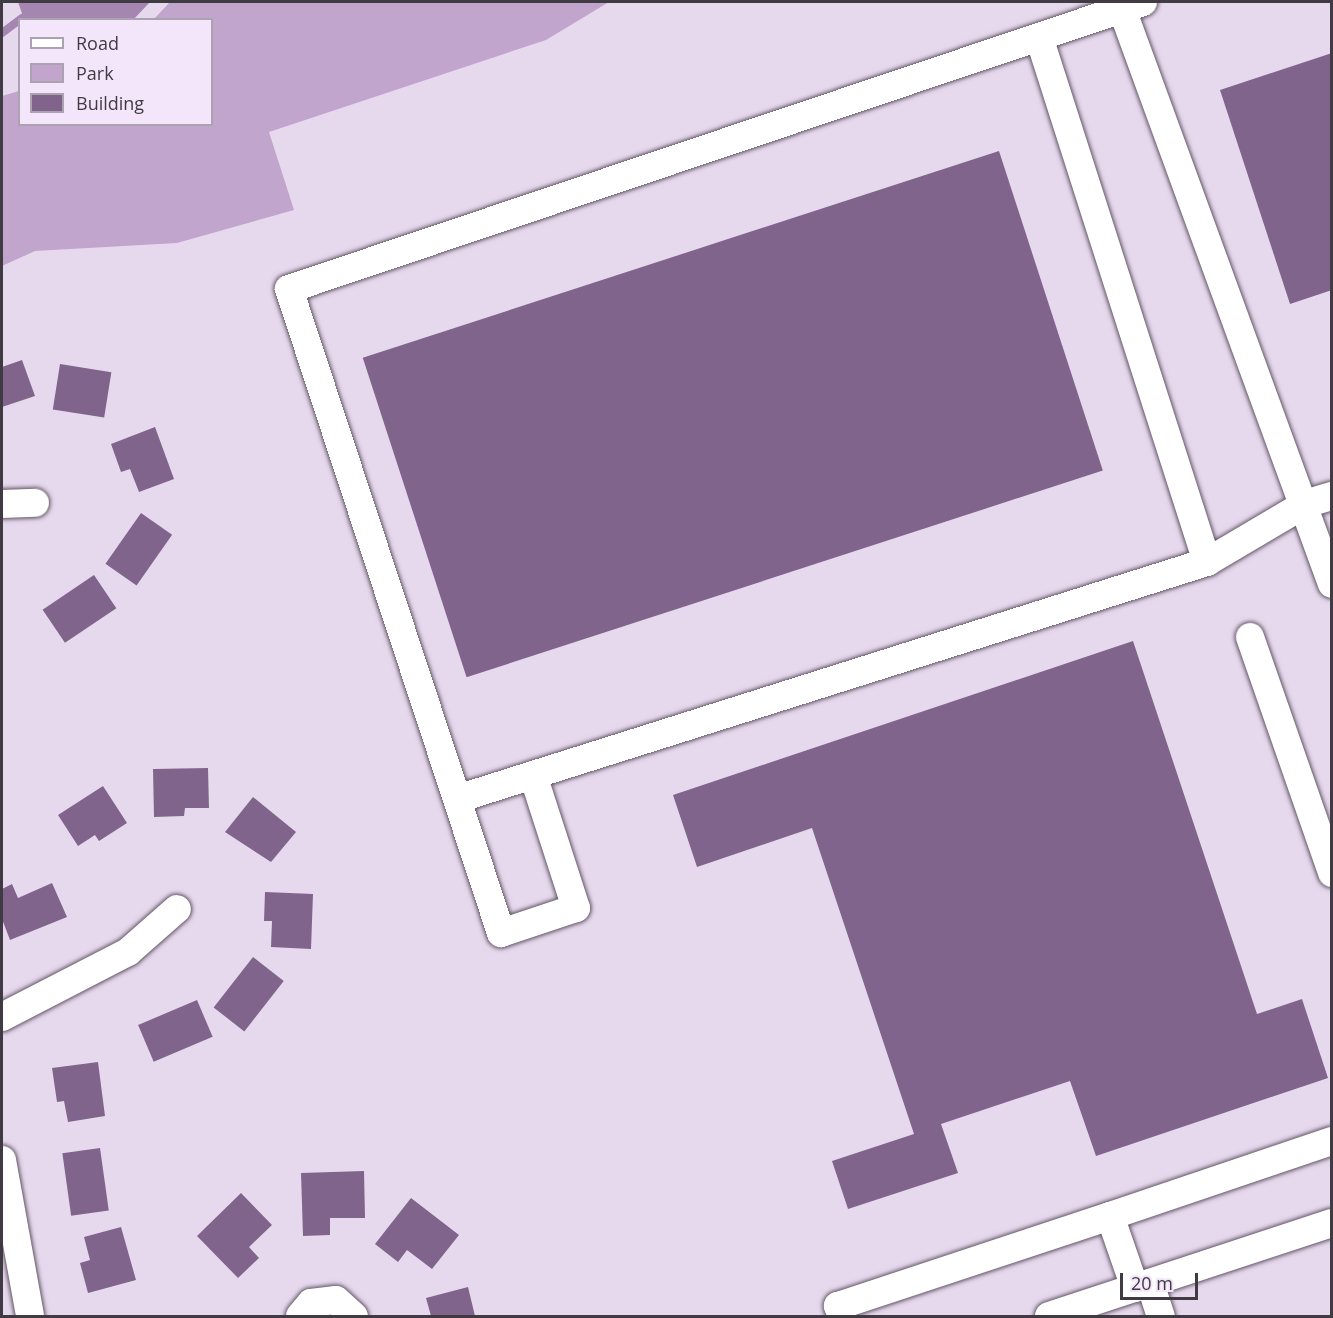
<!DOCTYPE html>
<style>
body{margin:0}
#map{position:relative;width:1333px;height:1318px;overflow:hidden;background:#e7d9ed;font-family:"Open Sans",sans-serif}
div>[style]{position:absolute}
.green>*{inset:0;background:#c1a5cc}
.water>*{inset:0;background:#a486b0}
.stream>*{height:8px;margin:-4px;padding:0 4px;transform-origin:4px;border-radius:4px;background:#a486b0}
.building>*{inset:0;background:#80648c;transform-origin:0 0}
.roads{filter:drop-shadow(0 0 2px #625667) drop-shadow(0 0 2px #625667)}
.minor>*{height:28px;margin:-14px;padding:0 14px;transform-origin:14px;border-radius:14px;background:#fff}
span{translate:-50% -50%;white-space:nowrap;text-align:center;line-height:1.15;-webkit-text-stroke:6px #f4e6fa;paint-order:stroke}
.frame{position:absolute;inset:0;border:3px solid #403a42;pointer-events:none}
.legend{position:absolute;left:18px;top:18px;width:195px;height:108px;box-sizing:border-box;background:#f4e6fa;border:2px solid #aca1b0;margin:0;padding:8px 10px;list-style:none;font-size:18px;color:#403a42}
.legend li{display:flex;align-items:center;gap:12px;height:30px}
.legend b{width:30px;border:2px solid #aca1b0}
.scale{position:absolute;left:1120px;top:1273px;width:78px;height:27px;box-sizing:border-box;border:3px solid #403a42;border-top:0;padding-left:8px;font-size:18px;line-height:21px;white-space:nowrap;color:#403a42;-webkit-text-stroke:4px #f4e6fa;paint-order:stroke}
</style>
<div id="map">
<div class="green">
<div style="clip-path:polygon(170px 2px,609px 2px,546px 40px,269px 132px,294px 210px,177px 243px,35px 251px,2px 266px,2px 96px,19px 91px,20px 124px,212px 124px,212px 20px,154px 19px)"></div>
</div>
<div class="water">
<div style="clip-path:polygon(18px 2px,150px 2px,133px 20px,24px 19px)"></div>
</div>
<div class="stream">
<div style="left:2px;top:33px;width:25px;rotate:-37deg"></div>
</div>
<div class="building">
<div style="clip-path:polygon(1332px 53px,1332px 290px,1290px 304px,1220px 90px)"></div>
<div style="left:999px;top:151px;width:336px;height:669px;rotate:72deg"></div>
<div style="clip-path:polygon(22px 360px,35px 396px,2px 407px,2px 367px)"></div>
<div style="left:60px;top:364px;width:52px;height:46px;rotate:9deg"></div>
<div style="clip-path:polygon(155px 427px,174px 479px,139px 492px,130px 469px,121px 472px,111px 444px)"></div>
<div style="left:141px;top:513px;width:38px;height:62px;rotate:35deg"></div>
<div style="left:94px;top:575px;width:40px;height:62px;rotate:56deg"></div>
<div style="clip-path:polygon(1133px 641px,1257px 1014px,1302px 999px,1328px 1078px,1096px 1156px,1070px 1081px,941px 1124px,958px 1173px,848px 1209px,832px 1161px,914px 1134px,812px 828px,697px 867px,673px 795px)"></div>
<div style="clip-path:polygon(208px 768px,209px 808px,185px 808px,184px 816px,154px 817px,153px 769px)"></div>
<div style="clip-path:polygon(103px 786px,127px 823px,99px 841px,95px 835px,78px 846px,58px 815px)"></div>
<div style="clip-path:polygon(253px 797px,296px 832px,271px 862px,225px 832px)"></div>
<div style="clip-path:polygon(52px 883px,67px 917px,10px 940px,2px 919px,2px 889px,12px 884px,18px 898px)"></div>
<div style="clip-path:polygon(265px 892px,313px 894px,311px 949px,271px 947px,272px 921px,264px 921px)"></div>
<div style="left:253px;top:957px;width:39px;height:64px;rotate:38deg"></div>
<div style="left:197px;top:1000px;width:40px;height:64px;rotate:67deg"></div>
<div style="clip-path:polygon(98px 1062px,105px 1116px,68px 1122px,64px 1101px,57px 1102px,52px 1068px)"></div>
<div style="left:100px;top:1148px;width:63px;height:38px;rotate:82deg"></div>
<div style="clip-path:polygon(364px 1171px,365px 1218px,330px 1218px,330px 1235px,303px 1236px,301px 1173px)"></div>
<div style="clip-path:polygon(241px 1193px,272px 1225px,249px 1247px,259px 1258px,238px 1278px,197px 1236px)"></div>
<div style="clip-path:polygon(411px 1198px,459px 1235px,432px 1269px,407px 1250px,398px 1262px,375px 1244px)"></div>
<div style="clip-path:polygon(121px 1227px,136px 1280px,88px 1293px,80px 1263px,90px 1260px,84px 1237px)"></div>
<div style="clip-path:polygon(468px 1287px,475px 1316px,431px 1316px,426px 1298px)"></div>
</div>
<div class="roads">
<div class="minor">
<div style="left:1122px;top:9px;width:612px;rotate:69.94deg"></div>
<div style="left:1039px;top:37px;width:551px;rotate:72.26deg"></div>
<div style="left:2px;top:504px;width:33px;rotate:-2deg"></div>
<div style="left:1250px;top:637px;width:250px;rotate:70.8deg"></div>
<div style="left:533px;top:775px;width:140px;rotate:72.1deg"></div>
<div style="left:576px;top:908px;width:79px;rotate:161.6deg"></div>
<div style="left:501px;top:933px;width:678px;rotate:-108.22deg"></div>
<div style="left:289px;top:289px;width:901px;rotate:-18.58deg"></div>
<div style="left:457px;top:799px;width:787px;rotate:-17.54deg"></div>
<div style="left:1207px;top:562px;width:114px;rotate:-30.6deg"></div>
<div style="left:1305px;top:504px;width:28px;rotate:-17deg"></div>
<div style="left:2px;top:1017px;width:142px;rotate:-27.3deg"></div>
<div style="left:128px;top:952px;width:65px;rotate:-41.3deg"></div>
<div style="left:2px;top:1160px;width:158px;rotate:79.8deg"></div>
<div style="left:1150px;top:1283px;width:35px;rotate:72deg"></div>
<div style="left:1135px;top:1288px;width:76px;rotate:-109.1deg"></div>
<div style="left:1110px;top:1216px;width:234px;rotate:-18.7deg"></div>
<div style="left:300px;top:1316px;width:17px;rotate:-50deg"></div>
<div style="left:311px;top:1303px;width:25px;rotate:-7deg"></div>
<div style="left:336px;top:1300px;width:24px;rotate:42deg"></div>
<div style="left:842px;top:1316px;width:11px;rotate:-112deg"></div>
<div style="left:838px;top:1306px;width:287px;rotate:-18.3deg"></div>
<div style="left:1049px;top:1316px;width:298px;rotate:-18.2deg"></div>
</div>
</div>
<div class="frame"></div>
<ul class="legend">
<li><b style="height:8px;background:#fff"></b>Road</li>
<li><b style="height:16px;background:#c1a5cc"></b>Park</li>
<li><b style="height:16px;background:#80648c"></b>Building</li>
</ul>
<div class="scale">20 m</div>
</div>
